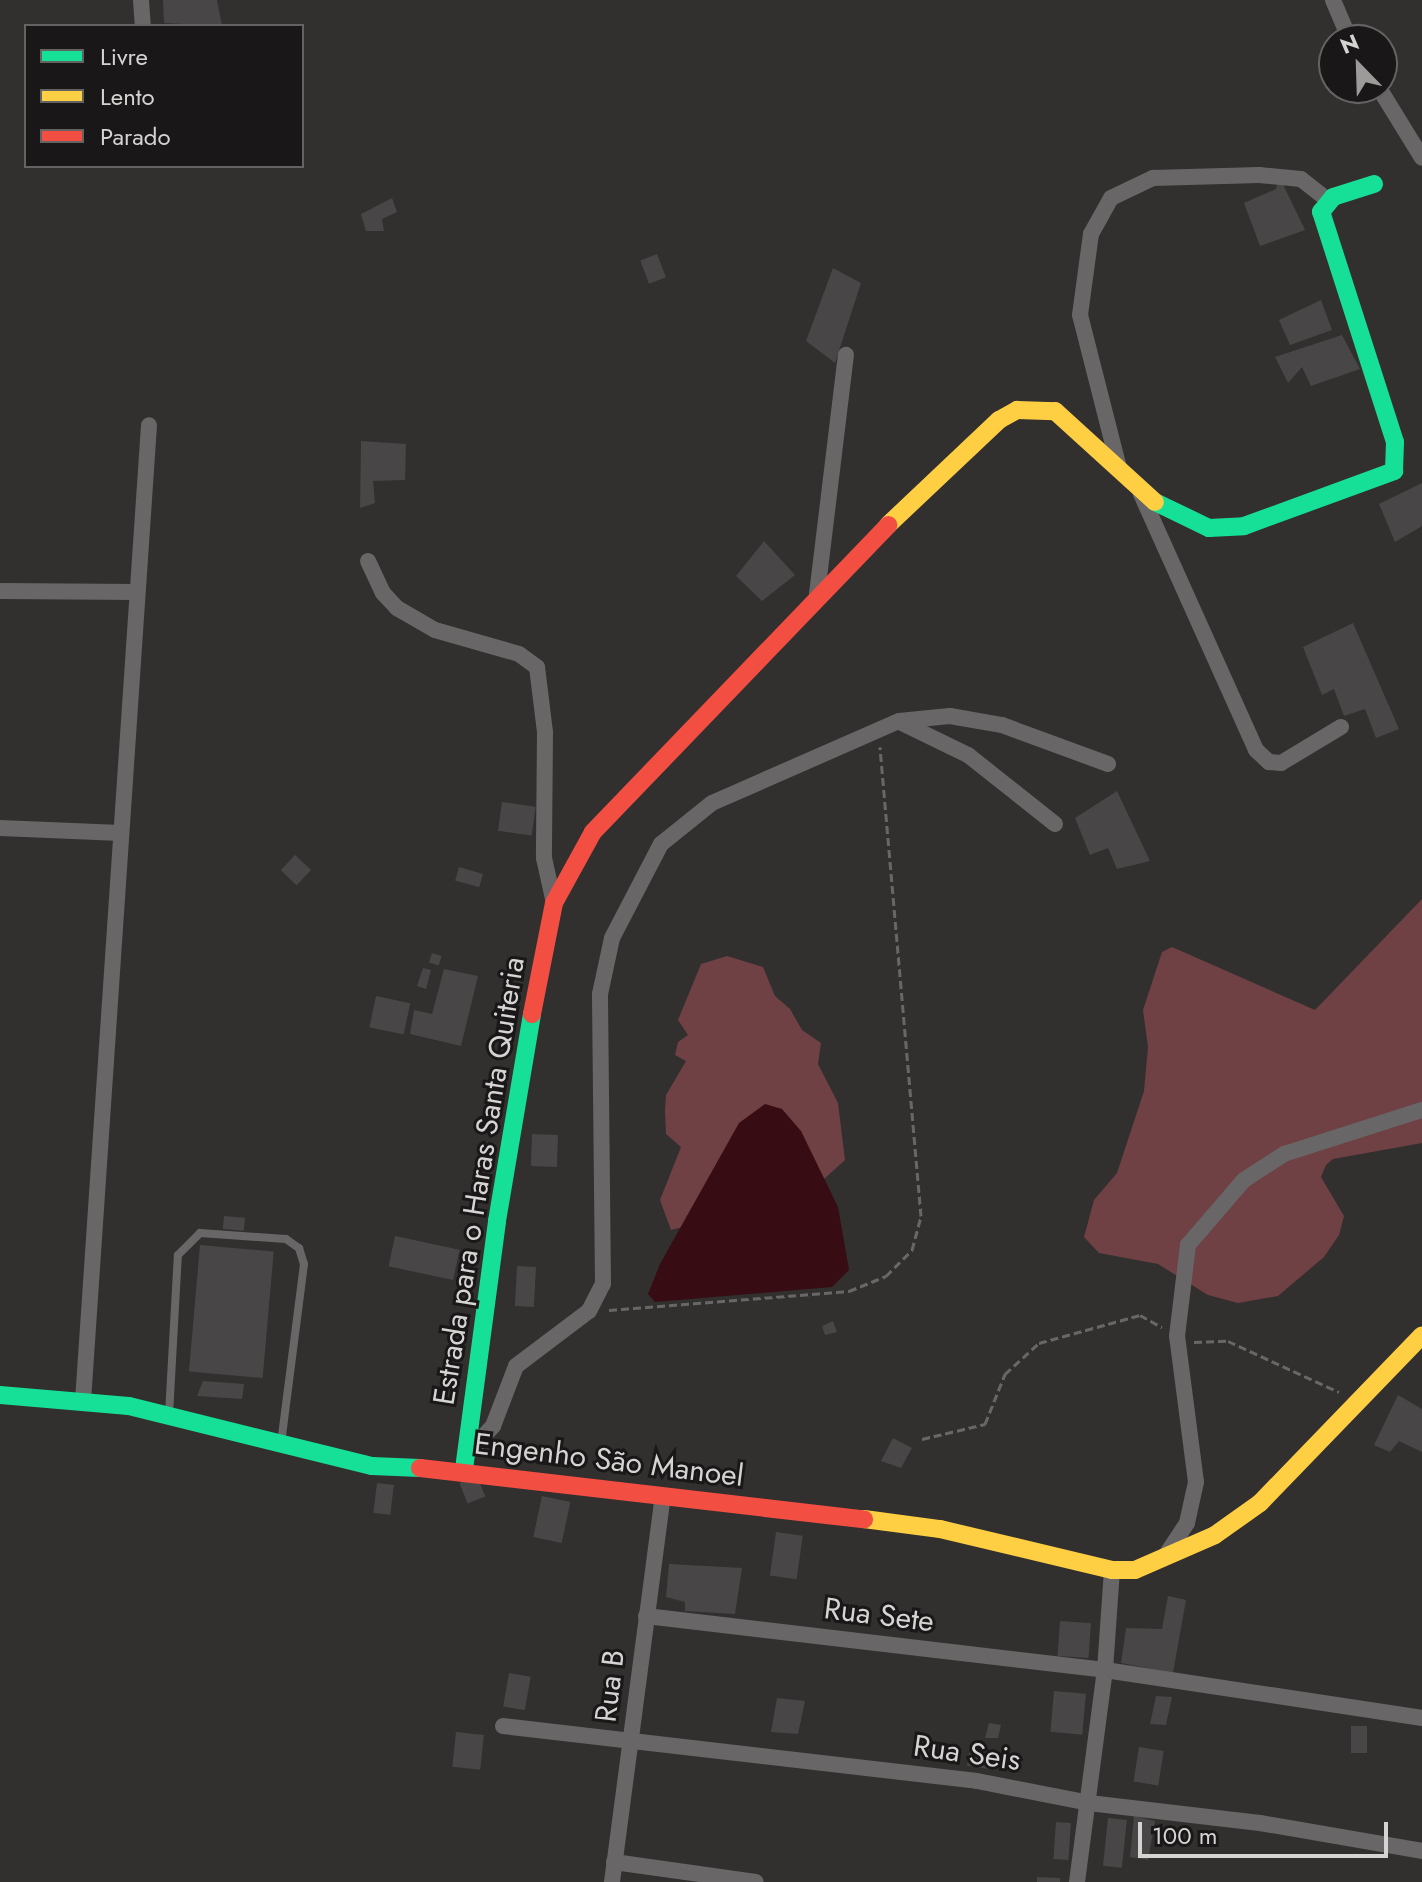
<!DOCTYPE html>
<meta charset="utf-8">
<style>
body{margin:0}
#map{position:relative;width:1422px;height:1882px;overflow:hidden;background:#322f2f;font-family:Jost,sans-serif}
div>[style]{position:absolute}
.forest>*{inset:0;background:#6f4044}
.water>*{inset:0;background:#370c13}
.building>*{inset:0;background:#484646;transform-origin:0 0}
.path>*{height:3px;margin-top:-1.5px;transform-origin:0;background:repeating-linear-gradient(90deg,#696666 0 8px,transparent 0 12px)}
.lane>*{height:8px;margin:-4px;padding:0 4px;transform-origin:4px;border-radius:4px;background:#686666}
.street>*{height:16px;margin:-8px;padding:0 8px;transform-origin:8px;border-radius:8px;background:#686666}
.fast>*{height:18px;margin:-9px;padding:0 9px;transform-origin:9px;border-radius:9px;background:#16e098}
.slow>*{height:18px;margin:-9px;padding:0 9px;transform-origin:9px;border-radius:9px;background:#ffcf43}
.jam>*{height:18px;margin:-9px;padding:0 9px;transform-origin:9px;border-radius:9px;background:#f24e42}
span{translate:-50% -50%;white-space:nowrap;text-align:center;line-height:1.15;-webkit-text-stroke:6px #191717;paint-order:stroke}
.street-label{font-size:30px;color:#d6d3d3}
.legend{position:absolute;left:24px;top:24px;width:280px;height:144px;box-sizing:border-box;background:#191717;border:2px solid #656262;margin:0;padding:10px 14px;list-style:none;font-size:24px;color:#d6d3d3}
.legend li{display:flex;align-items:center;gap:16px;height:40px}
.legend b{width:40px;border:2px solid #656262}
.north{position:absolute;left:1318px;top:24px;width:80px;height:80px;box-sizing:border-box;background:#191717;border:2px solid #656262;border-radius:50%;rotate:337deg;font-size:22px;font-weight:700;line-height:32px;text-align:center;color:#d6d3d3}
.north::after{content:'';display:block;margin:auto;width:28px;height:36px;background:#9d9a9a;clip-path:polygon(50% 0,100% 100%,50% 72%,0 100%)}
.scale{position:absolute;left:1138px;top:1822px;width:250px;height:36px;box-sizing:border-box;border:4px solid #d6d3d3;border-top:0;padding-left:10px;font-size:24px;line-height:28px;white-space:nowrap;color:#d6d3d3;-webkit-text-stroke:6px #191717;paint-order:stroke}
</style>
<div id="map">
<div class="forest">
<div style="clip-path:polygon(1422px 899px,1422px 1143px,1333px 1159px,1326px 1165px,1321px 1177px,1344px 1216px,1339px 1235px,1324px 1257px,1278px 1296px,1238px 1303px,1208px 1295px,1158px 1264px,1099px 1253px,1084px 1237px,1094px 1200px,1117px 1173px,1144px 1091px,1148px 1047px,1143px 1010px,1162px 952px,1172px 947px,1315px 1010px)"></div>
<div style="clip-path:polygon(727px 956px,763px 967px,775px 996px,790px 1009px,802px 1030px,821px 1043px,818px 1064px,838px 1103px,845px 1160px,814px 1188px,710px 1176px,683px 1227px,671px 1230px,660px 1200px,681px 1147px,666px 1134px,665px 1111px,666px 1095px,686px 1061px,675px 1055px,678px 1042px,688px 1035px,678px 1020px,701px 964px)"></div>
</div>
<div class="water">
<div style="clip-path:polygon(765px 1104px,782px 1109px,801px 1131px,838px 1207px,849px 1270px,832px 1287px,655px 1302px,648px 1294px,660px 1264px,739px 1123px)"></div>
</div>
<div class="building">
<div style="clip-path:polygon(163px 0,217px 0,222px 26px,164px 23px)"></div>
<div style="clip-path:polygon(1279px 176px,1305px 230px,1260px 246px,1244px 203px,1276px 189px)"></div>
<div style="clip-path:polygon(392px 198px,397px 212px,382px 219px,384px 231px,366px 231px,361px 214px)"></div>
<div style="left:657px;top:254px;width:25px;height:18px;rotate:69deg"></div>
<div style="clip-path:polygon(833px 268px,861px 283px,835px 363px,806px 341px)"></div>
<div style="clip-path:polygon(1321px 300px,1332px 330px,1290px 345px,1279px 320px)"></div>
<div style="clip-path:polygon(1342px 335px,1360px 369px,1311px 386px,1302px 367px,1288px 383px,1275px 357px)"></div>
<div style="clip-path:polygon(361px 441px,406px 444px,405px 480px,373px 481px,375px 503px,360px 508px)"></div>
<div style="clip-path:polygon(1422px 483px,1422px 526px,1395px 542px,1379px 504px)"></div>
<div style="clip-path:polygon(764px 541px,795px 575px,762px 601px,736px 576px)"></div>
<div style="clip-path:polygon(1353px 623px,1399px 729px,1376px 738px,1365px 709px,1344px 716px,1334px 689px,1322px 695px,1303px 647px)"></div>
<div style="clip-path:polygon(1117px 791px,1150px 861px,1117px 869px,1108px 848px,1090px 855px,1075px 818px)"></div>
<div style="left:502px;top:802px;width:34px;height:29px;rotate:8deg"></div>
<div style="left:295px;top:855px;width:22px;height:21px;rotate:43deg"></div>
<div style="left:459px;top:867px;width:25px;height:14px;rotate:16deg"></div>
<div style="left:432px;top:953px;width:10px;height:10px;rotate:17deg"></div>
<div style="clip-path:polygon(423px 968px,431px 970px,426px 989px,417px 986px)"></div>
<div style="clip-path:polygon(444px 969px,478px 976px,461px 1046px,410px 1034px,414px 1010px,432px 1014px)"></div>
<div style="left:376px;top:996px;width:35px;height:32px;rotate:12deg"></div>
<div style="left:532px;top:1134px;width:26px;height:32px;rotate:2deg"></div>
<div style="left:224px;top:1216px;width:21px;height:13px;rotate:5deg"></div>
<div style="left:395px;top:1236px;width:66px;height:31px;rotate:12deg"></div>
<div style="left:200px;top:1245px;width:74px;height:127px;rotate:5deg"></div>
<div style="left:517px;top:1266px;width:19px;height:40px;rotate:3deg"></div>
<div style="clip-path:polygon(833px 1321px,837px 1332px,825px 1335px,822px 1326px)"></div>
<div style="clip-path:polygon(203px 1381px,244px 1384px,242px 1399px,197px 1396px)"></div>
<div style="clip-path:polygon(1398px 1395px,1422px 1409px,1422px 1452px,1399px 1441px,1390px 1452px,1374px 1445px)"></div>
<div style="clip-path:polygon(893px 1438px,912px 1448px,901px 1468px,881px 1461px)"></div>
<div style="left:477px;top:1476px;width:22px;height:19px;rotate:68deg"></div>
<div style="left:377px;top:1483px;width:17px;height:30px;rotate:7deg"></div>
<div style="left:542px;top:1496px;width:29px;height:42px;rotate:12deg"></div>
<div style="left:776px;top:1532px;width:27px;height:44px;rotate:8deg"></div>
<div style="clip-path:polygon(669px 1564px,742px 1568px,735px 1614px,685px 1611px,685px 1602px,666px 1597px)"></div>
<div style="clip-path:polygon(1168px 1596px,1186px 1600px,1173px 1673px,1121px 1663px,1126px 1628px,1162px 1629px)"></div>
<div style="left:1060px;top:1621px;width:31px;height:35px;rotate:4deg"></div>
<div style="left:509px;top:1673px;width:22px;height:34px;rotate:10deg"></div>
<div style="left:1054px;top:1691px;width:32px;height:41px;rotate:5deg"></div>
<div style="clip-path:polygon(1156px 1696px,1172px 1697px,1166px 1725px,1150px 1724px)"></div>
<div style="clip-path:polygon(777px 1698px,805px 1701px,798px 1734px,771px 1732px)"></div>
<div style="clip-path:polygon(989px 1723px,1001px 1725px,998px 1738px,985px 1738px)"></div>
<div style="left:1351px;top:1726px;width:16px;height:27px"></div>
<div style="left:456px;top:1732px;width:28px;height:35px;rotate:6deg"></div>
<div style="left:1139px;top:1747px;width:25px;height:35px;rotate:9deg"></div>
<div style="left:969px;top:1753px;width:28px;height:13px;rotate:8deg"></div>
<div style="clip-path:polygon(1134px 1816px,1155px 1821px,1148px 1860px,1130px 1857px)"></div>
<div style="left:1108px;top:1818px;width:19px;height:48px;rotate:6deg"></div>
<div style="left:1056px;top:1822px;width:15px;height:37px;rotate:4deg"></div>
<div style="clip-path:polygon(1037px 1877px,1060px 1878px,1060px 1882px,1037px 1882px)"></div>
</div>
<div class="path">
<div style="left:609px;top:1310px;width:241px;rotate:-4.5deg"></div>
<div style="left:849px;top:1291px;width:40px;rotate:-22deg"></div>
<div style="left:886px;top:1276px;width:37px;rotate:-45deg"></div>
<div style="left:912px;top:1250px;width:35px;rotate:-75deg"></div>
<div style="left:921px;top:1216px;width:471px;rotate:-95deg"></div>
<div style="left:1194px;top:1342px;width:34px;rotate:-2deg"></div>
<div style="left:1228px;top:1341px;width:122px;rotate:24.7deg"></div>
<div style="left:922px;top:1439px;width:65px;rotate:-13.4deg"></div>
<div style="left:985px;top:1424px;width:54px;rotate:-68.2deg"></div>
<div style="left:1005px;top:1374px;width:46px;rotate:-42.4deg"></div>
<div style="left:1039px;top:1343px;width:105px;rotate:-15.5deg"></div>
<div style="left:1140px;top:1315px;width:25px;rotate:29deg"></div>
</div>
<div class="lane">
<div style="left:169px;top:1414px;width:159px;rotate:-86.8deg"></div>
<div style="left:178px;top:1255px;width:31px;rotate:-45deg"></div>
<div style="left:200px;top:1233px;width:86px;rotate:4deg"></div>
<div style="left:286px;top:1239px;width:16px;rotate:35deg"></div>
<div style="left:299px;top:1248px;width:17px;rotate:73deg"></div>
<div style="left:304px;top:1264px;width:180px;rotate:97.3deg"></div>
</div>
<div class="street">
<div style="left:141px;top:0;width:26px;rotate:86deg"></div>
<div style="left:1333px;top:0;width:43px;rotate:67deg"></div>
<div style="left:1379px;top:88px;width:82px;rotate:58.4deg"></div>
<div style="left:1119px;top:468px;width:158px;rotate:-104.3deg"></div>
<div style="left:1080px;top:315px;width:82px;rotate:-82.3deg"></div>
<div style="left:1091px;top:234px;width:41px;rotate:-60.9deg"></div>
<div style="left:1111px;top:198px;width:47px;rotate:-25.5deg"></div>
<div style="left:1153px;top:178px;width:106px;rotate:-1.6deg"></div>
<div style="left:1259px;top:175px;width:42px;rotate:5.4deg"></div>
<div style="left:1301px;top:179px;width:34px;rotate:38deg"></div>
<div style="left:1141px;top:494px;width:281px;rotate:65.8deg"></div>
<div style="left:1256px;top:750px;width:18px;rotate:43deg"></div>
<div style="left:1269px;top:762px;width:12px;rotate:5deg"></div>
<div style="left:1281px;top:763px;width:70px;rotate:-31deg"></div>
<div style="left:368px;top:561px;width:35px;rotate:65deg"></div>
<div style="left:383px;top:593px;width:21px;rotate:47deg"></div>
<div style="left:397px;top:608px;width:44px;rotate:30.1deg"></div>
<div style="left:435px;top:630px;width:87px;rotate:15.9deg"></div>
<div style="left:519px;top:654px;width:22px;rotate:36deg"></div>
<div style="left:537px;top:667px;width:65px;rotate:83deg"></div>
<div style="left:545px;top:732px;width:126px;rotate:90.5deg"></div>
<div style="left:544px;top:858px;width:46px;rotate:77.5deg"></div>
<div style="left:0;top:591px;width:137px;rotate:0.4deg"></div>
<div style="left:817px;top:594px;width:241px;rotate:-83.1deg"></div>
<div style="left:900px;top:722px;width:76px;rotate:25.9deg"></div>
<div style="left:968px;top:755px;width:111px;rotate:38.4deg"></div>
<div style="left:0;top:828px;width:121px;rotate:2.4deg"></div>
<div style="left:83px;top:1401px;width:978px;rotate:-86.13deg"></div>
<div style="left:466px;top:1455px;width:40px;rotate:-47deg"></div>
<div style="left:493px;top:1426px;width:64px;rotate:-69deg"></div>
<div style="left:516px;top:1366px;width:91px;rotate:-37deg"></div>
<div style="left:589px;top:1311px;width:30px;rotate:-63deg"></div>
<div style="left:603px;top:1284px;width:290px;rotate:-90.6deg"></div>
<div style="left:600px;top:994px;width:57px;rotate:-77.9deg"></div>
<div style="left:612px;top:938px;width:106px;rotate:-62.5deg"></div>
<div style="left:661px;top:844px;width:65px;rotate:-38.8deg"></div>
<div style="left:712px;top:803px;width:204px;rotate:-23.7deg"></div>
<div style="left:899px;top:721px;width:51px;rotate:-5.6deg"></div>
<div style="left:950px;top:716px;width:53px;rotate:9.8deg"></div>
<div style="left:1002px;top:725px;width:113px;rotate:20.2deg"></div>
<div style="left:1164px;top:1558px;width:42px;rotate:-56.7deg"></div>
<div style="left:1187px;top:1523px;width:42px;rotate:-77.6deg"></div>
<div style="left:1196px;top:1482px;width:147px;rotate:-97.4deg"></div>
<div style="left:1177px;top:1336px;width:92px;rotate:-83.1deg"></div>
<div style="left:1188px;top:1245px;width:86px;rotate:-49.3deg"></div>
<div style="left:1244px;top:1180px;width:48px;rotate:-33deg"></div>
<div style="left:1284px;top:1154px;width:145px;rotate:-17.7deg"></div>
<div style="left:646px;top:1616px;width:462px;rotate:6.7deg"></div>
<div style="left:1105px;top:1670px;width:321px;rotate:8.6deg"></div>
<div style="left:503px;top:1726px;width:477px;rotate:6.6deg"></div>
<div style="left:977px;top:1781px;width:114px;rotate:11.1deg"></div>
<div style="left:1089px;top:1803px;width:172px;rotate:6.7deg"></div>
<div style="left:1260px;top:1823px;width:164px;rotate:9.8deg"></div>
<div style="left:614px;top:1862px;width:143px;rotate:8deg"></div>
<div style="left:612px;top:1882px;width:388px;rotate:-82.5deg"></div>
<div style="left:1077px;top:1882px;width:214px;rotate:-82.5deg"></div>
<div style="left:1105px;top:1670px;width:100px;rotate:-86deg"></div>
</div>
<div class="fast">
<div style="left:1155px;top:502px;width:60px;rotate:25.7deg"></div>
<div style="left:1209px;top:528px;width:35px;rotate:-3deg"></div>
<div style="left:1244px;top:526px;width:160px;rotate:-20.1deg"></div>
<div style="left:1394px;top:471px;width:29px;rotate:-88deg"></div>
<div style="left:1395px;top:442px;width:242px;rotate:-107.8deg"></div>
<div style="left:1321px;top:212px;width:19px;rotate:-51deg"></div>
<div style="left:1333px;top:197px;width:43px;rotate:-17.6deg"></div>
<div style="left:0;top:1395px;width:129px;rotate:4.9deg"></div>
<div style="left:129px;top:1406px;width:250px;rotate:13.9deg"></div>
<div style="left:372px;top:1466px;width:48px;rotate:2.4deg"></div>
<div style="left:464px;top:1469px;width:250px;rotate:-82.4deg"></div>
<div style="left:497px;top:1221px;width:210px;rotate:-80.4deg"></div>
</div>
<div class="slow">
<div style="left:888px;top:525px;width:153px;rotate:-43.4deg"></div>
<div style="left:999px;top:420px;width:21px;rotate:-29deg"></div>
<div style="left:1017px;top:410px;width:38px;rotate:2deg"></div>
<div style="left:1055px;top:411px;width:135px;rotate:42.3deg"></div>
<div style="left:864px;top:1519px;width:77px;rotate:7.5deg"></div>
<div style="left:940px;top:1529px;width:177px;rotate:13.4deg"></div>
<div style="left:1112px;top:1570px;width:23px"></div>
<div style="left:1135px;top:1570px;width:87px;rotate:-23.6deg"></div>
<div style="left:1215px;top:1535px;width:55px;rotate:-35.4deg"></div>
<div style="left:1260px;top:1503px;width:233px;rotate:-46deg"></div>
</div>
<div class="jam">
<div style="left:532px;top:1014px;width:113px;rotate:-78.8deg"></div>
<div style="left:554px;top:903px;width:81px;rotate:-61.2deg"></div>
<div style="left:593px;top:832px;width:426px;rotate:-46.1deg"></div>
<div style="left:420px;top:1468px;width:447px;rotate:6.6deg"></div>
</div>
<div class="street-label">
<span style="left:479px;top:1181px;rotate:-81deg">Estrada para o Haras Santa Quiteria</span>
<span style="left:609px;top:1460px;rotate:7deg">Engenho São Manoel</span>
<span style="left:879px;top:1615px;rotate:7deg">Rua Sete</span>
<span style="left:610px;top:1686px;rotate:-83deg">Rua B</span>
<span style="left:967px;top:1753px;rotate:8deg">Rua Seis</span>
</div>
<ul class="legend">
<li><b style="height:10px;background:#16e098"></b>Livre</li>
<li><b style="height:10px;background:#ffcf43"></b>Lento</li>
<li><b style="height:10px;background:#f24e42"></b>Parado</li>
</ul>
<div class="north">N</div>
<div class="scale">100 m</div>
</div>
